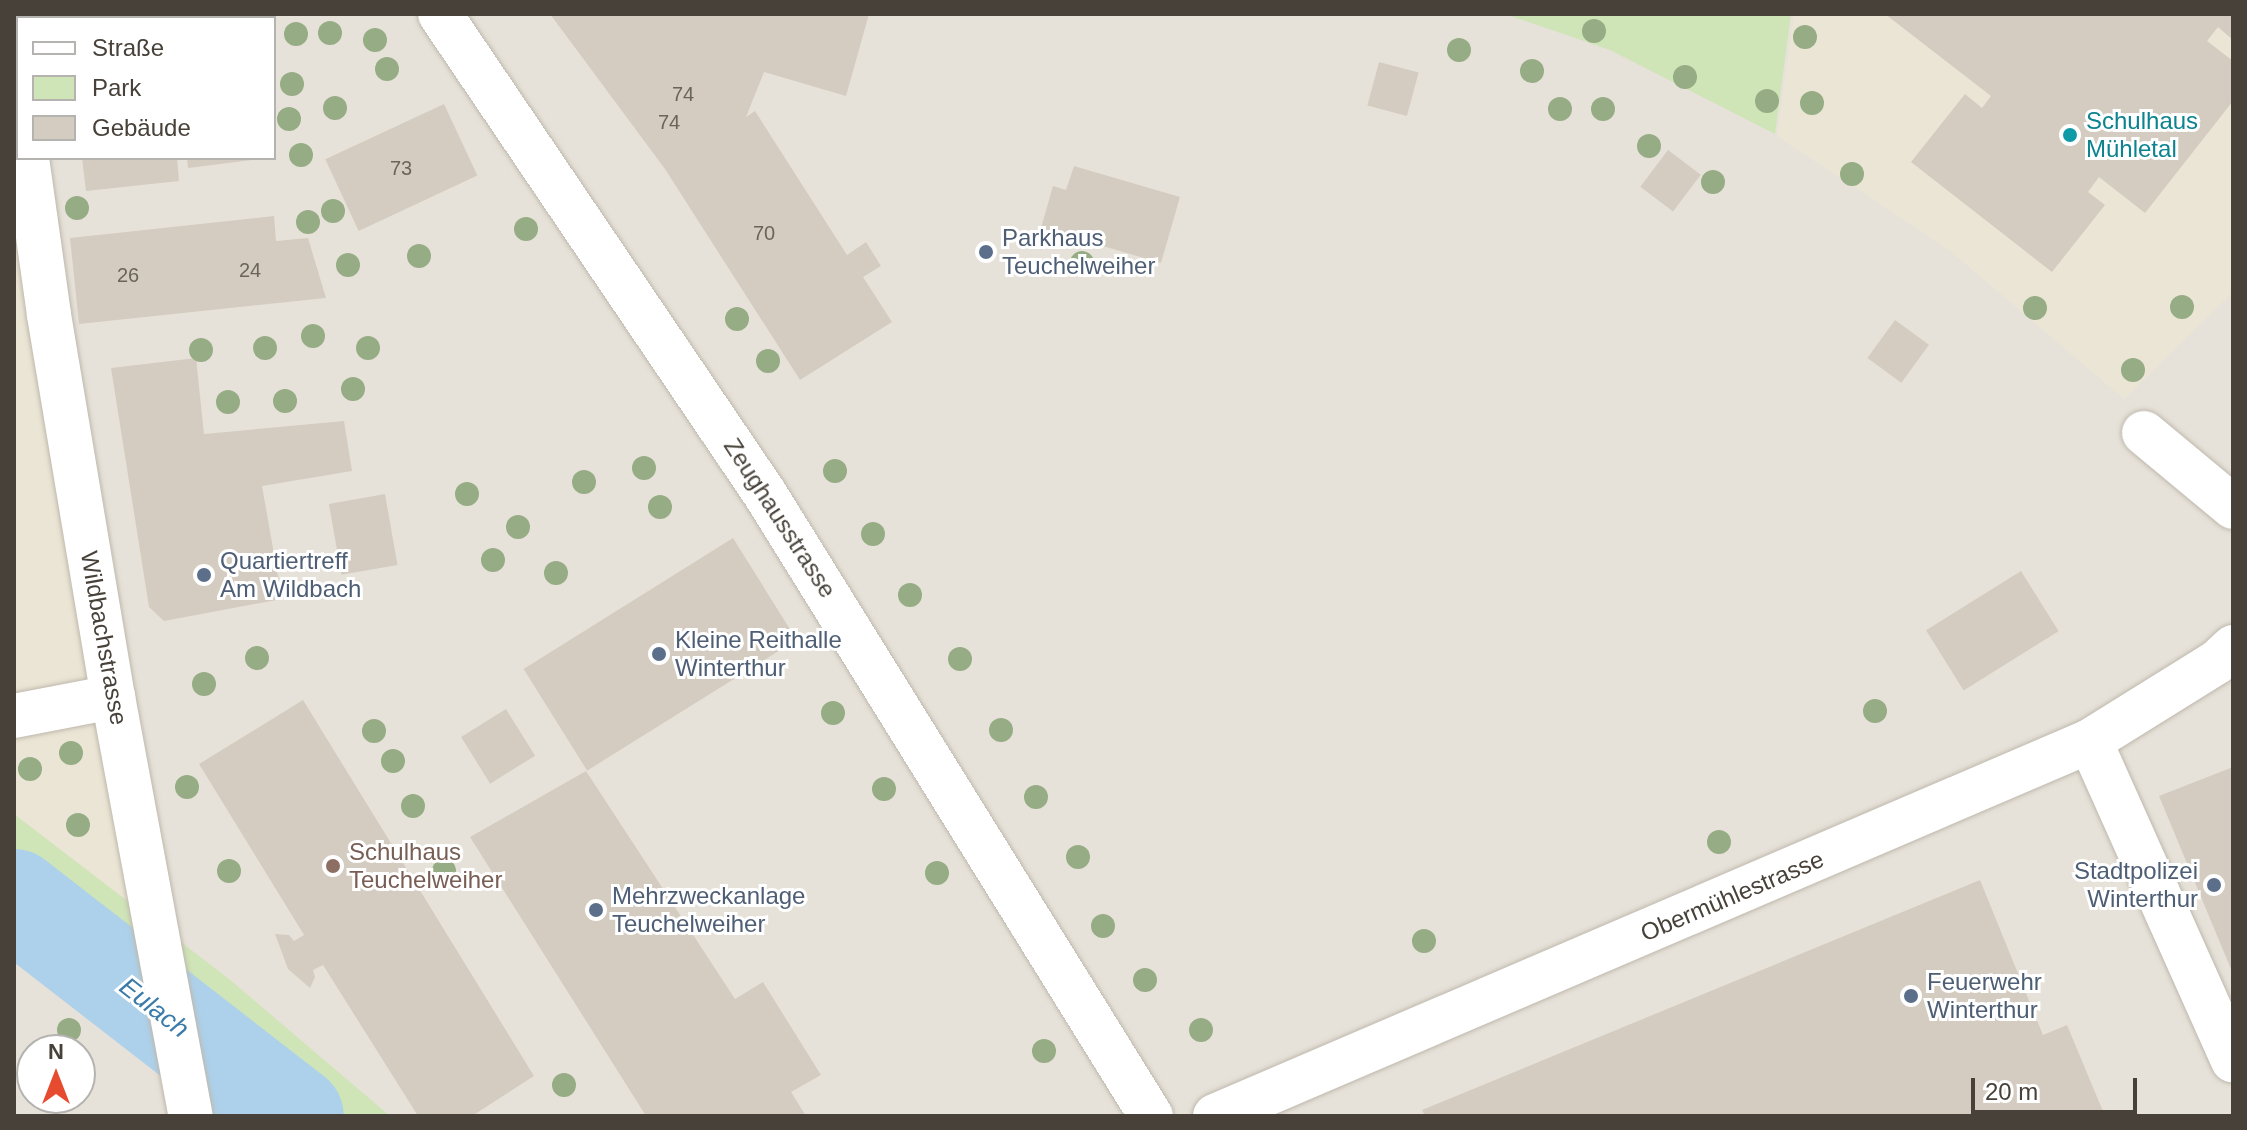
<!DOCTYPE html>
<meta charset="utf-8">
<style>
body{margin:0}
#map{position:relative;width:2247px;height:1130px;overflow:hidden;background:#f3f1ea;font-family:Helvetica,sans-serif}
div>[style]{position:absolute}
.residential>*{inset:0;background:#e7e2d9}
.education>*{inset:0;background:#ebe5d5}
.green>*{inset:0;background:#cfe4b7}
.river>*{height:100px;margin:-50px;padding:0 50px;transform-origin:50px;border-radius:50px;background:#add1ea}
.building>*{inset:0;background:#d4ccc0;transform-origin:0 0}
.roads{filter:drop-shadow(0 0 2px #beb8ad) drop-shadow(0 0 2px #beb8ad)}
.minor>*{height:44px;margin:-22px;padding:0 22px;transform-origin:22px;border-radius:22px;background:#fff}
.trees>*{width:24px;height:24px;margin:-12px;border-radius:50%;background:#96ac84}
.dots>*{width:22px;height:22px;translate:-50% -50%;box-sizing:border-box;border:4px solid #fff;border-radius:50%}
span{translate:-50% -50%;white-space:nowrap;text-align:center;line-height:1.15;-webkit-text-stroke:6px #fff;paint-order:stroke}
.number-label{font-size:20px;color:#6a645b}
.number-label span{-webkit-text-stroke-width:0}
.culture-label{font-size:24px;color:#0d838f}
.left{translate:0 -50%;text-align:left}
.service-label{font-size:24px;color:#4e5e75}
.right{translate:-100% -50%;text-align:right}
.street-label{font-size:24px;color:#474139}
.education-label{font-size:24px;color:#785e54}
.water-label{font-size:26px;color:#3b7ba9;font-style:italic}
.frame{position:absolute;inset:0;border:16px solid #474139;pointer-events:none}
.legend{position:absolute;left:16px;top:16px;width:260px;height:144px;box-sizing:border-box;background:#fff;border:2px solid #b5b3b0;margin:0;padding:10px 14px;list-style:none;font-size:24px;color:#474139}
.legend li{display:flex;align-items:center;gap:16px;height:40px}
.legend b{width:40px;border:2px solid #b5b3b0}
.north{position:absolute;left:16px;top:1034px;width:80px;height:80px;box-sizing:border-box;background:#fff;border:2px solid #b5b3b0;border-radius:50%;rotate:0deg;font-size:22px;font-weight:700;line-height:32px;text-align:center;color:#474139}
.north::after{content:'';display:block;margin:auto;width:28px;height:36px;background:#e64a2f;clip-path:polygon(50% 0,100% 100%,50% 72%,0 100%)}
.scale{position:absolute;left:1971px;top:1078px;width:166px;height:36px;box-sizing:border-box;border:4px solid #474139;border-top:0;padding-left:10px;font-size:24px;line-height:28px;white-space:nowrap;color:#474139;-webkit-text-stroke:6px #fff;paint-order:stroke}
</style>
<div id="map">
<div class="residential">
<div style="clip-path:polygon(evenodd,14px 14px,2233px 14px,2233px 1116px,14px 1116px,14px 14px,18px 18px,274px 18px,274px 158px,18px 158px,18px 18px,14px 14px,32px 1050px,80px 1050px,80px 1098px,32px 1098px,32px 1050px)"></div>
</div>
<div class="education">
<div style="clip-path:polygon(1794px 14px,2233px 14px,2233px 292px,2124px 399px,1949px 250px,1777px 136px)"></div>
<div style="clip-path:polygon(14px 57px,18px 158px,156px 924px,14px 814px)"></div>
</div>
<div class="green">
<div style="clip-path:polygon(1505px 14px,1791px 14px,1775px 134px,1610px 50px)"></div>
<div style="clip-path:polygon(14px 814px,229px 979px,390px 1116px,215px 1116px,14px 960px)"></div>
</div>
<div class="river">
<div style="left:14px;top:899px;width:354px;rotate:37.8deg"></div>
</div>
<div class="building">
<div style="left:39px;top:14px;width:104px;height:4px"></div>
<div style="left:177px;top:14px;width:69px;height:4px"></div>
<div style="clip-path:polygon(550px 14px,869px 14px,846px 96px,764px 72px,746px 117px,755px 111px,847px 255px,866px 242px,881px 266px,863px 277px,892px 322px,800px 380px,665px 169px)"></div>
<div style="clip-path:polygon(1885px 14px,2233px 14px,2233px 40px,2218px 27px,2207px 41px,2233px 61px,2233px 101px,2145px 213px,2099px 177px,2088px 192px,2105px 205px,2052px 272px,1911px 162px,1965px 94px,1982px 108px,1991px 96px)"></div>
<div style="left:1379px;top:62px;width:41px;height:45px;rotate:15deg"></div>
<div style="left:444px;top:104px;width:79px;height:131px;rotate:65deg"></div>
<div style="left:1668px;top:150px;width:41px;height:46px;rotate:37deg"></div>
<div style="clip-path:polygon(82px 158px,177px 158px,179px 181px,86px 191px)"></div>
<div style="clip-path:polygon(187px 158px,252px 158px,252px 160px,188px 168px)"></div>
<div style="clip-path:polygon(1074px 166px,1180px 197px,1161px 263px,1041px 228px,1053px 186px,1066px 190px)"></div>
<div style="clip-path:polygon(274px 216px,276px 241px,308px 238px,326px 298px,79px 324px,70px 238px)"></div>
<div style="left:1895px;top:320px;width:42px;height:47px;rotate:36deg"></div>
<div style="clip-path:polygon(196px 358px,204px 434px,344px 421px,352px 471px,262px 486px,282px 599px,164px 621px,149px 607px,111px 368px)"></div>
<div style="left:385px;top:494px;width:72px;height:57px;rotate:80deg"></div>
<div style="left:733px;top:538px;width:120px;height:247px;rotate:58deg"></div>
<div style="left:2021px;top:571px;width:71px;height:112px;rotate:58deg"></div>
<div style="clip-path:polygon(303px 700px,534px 1076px,472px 1116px,418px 1116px,323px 965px,313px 970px,315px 977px,310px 988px,288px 969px,275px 934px,289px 935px,294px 941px,304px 935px,199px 764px)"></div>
<div style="left:506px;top:709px;width:55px;height:53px;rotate:58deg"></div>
<div style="clip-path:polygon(2233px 767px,2233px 974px,2159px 796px)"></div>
<div style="clip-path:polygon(586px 771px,735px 999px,763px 982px,821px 1075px,791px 1092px,806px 1116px,646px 1116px,470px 837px)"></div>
<div style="clip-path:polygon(1980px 880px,2043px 1035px,2067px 1025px,2105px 1116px,1425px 1116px,1422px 1110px)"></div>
</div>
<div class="roads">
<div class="minor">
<div style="left:440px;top:14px;width:580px;rotate:55.9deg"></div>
<div style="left:765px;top:494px;width:732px;rotate:58.18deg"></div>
<div style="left:14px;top:57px;width:38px;rotate:84deg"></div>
<div style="left:27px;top:158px;width:159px;rotate:82deg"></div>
<div style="left:49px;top:315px;width:387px;rotate:80.5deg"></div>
<div style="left:113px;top:697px;width:426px;rotate:79.5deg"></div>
<div style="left:2144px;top:433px;width:116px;rotate:39.7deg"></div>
<div style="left:14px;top:716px;width:101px;rotate:-10.9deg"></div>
<div style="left:2090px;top:741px;width:350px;rotate:65.9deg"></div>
<div style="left:1215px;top:1116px;width:952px;rotate:-23.2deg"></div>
<div style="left:2090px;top:741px;width:150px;rotate:-31.9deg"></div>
<div style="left:2217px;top:662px;width:22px;rotate:-43deg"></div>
</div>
</div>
<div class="trees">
<div style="left:1594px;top:31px"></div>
<div style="left:330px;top:33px"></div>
<div style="left:296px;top:34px"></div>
<div style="left:1805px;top:37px"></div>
<div style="left:375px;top:40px"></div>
<div style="left:1459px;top:50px"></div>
<div style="left:387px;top:69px"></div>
<div style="left:1532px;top:71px"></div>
<div style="left:1685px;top:77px"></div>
<div style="left:292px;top:84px"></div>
<div style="left:1767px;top:101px"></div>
<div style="left:1812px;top:103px"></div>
<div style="left:335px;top:108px"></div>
<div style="left:1560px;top:109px"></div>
<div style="left:1603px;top:109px"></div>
<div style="left:289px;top:119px"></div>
<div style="left:1649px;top:146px"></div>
<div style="left:301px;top:155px"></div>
<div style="left:1852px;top:174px"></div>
<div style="left:1713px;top:182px"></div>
<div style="left:77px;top:208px"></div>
<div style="left:333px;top:211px"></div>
<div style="left:308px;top:222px"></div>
<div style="left:526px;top:229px"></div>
<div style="left:419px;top:256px"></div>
<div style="left:1082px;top:263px"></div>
<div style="left:348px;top:265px"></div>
<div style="left:2182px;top:307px"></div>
<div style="left:2035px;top:308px"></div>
<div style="left:737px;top:319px"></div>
<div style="left:313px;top:336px"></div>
<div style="left:265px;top:348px"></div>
<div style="left:368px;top:348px"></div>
<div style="left:201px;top:350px"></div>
<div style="left:768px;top:361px"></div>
<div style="left:2133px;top:370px"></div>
<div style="left:353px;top:389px"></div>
<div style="left:285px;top:401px"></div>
<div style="left:228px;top:402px"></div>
<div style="left:644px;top:468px"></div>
<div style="left:835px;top:471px"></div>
<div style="left:584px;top:482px"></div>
<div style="left:467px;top:494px"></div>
<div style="left:660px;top:507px"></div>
<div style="left:518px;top:527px"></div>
<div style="left:873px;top:534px"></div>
<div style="left:493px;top:560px"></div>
<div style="left:556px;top:573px"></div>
<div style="left:910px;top:595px"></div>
<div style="left:257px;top:658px"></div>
<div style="left:960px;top:659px"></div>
<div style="left:204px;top:684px"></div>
<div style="left:1875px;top:711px"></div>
<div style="left:833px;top:713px"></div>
<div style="left:1001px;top:730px"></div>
<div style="left:374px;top:731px"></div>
<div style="left:71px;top:753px"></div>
<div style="left:393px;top:761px"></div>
<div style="left:30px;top:769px"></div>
<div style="left:187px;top:787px"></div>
<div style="left:884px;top:789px"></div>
<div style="left:1036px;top:797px"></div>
<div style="left:413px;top:806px"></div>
<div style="left:78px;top:825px"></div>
<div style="left:1719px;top:842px"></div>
<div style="left:1078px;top:857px"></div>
<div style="left:229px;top:871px"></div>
<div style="left:444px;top:871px"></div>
<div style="left:937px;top:873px"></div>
<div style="left:1103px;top:926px"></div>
<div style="left:1424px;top:941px"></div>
<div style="left:1145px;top:980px"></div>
<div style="left:69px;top:1030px"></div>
<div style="left:1201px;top:1030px"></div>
<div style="left:1044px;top:1051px"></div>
<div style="left:564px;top:1085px"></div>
</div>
<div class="dots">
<div style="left:2070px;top:135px;background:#0f9aa8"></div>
<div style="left:986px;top:252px;background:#5c6f8a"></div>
<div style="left:204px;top:575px;background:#5c6f8a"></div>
<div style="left:659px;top:654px;background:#5c6f8a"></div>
<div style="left:333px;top:866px;background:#8d6e63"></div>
<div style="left:2214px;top:885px;background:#5c6f8a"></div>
<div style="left:596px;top:910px;background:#5c6f8a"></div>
<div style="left:1911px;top:996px;background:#5c6f8a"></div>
</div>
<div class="number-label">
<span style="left:683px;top:94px">74</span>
<span style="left:669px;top:122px">74</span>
<span style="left:401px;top:168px">73</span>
<span style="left:764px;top:233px">70</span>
<span style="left:250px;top:270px">24</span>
<span style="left:128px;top:275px">26</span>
</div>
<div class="culture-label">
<span class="left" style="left:2086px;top:135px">Schulhaus<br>Mühletal</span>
</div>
<div class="service-label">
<span class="left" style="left:1002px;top:252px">Parkhaus<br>Teuchelweiher</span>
<span class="left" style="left:220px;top:575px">Quartiertreff<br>Am Wildbach</span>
<span class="left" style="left:675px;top:654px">Kleine Reithalle<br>Winterthur</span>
<span class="right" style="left:2198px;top:885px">Stadtpolizei<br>Winterthur</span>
<span class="left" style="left:612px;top:910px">Mehrzweckanlage<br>Teuchelweiher</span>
<span class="left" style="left:1927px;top:996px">Feuerwehr<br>Winterthur</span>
</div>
<div class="street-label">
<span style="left:780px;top:518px;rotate:57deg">Zeughausstrasse</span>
<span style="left:104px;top:638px;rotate:80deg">Wildbachstrasse</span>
<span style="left:1732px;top:896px;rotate:-23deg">Obermühlestrasse</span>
</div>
<div class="education-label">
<span class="left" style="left:349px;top:866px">Schulhaus<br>Teuchelweiher</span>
</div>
<div class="water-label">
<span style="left:154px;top:1008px;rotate:38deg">Eulach</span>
</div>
<div class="frame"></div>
<ul class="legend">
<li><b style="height:10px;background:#fff"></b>Straße</li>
<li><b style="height:22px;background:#cfe4b7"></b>Park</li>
<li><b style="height:22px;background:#d4ccc0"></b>Gebäude</li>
</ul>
<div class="north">N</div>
<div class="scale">20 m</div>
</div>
